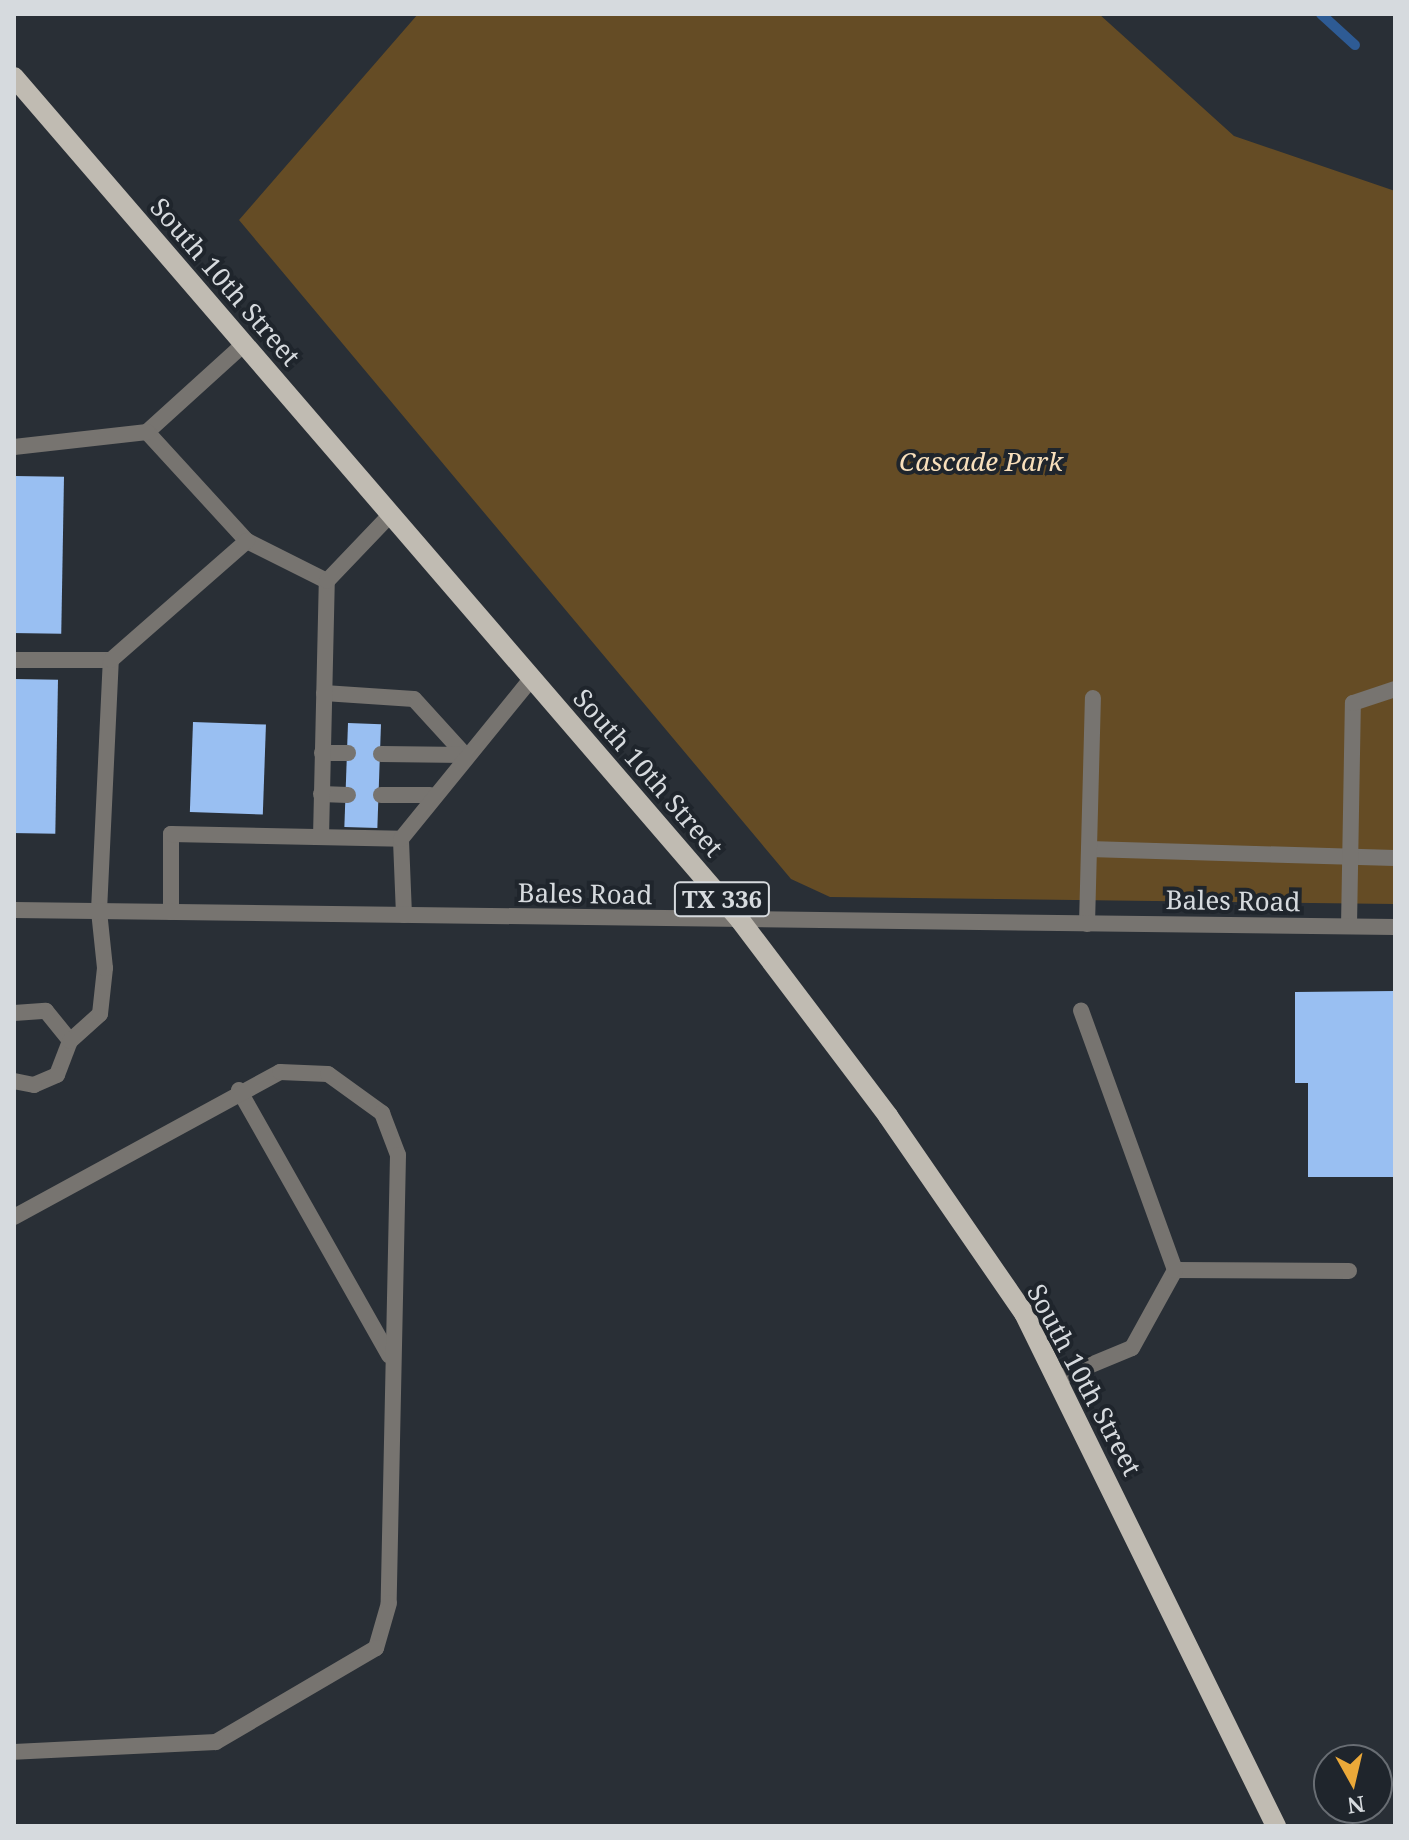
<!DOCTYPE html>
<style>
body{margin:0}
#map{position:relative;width:1409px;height:1840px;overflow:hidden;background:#292f36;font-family:"Noto Serif",serif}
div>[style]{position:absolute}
.green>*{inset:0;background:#654c25}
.stream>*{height:10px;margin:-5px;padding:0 5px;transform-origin:5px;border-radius:5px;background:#2e5b94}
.building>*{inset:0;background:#99bff2;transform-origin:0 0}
.lane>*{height:16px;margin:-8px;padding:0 8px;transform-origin:8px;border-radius:8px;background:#777470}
.street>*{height:16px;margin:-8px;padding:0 8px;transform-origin:8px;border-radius:8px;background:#777470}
.primary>*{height:20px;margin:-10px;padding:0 10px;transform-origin:10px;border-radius:10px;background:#c0bbb2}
span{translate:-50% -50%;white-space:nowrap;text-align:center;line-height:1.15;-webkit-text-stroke:8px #1f252c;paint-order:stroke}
.shield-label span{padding:2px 6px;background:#1f252c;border:2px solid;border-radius:6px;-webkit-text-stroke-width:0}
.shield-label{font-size:24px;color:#d6dade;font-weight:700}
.street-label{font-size:26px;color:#d6dade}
.park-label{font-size:26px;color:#f8dfbb;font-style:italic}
.frame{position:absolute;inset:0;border:16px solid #d6dade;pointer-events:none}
.north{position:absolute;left:1313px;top:1744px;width:80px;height:80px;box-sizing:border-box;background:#1f252c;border:2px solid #686d73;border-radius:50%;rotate:172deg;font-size:22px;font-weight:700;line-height:32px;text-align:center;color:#d6dade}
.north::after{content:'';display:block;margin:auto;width:28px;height:36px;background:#eba939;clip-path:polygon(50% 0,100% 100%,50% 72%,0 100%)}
</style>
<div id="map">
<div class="green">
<div style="clip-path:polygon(418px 14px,1099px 14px,1234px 136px,1395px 191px,1395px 904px,830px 897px,791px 879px,239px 220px)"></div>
</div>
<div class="stream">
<div style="left:1321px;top:14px;width:46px;rotate:42.4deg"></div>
</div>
<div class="building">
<div style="left:14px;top:476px;width:50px;height:157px;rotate:1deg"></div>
<div style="left:14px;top:679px;width:44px;height:154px;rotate:1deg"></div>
<div style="left:193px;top:722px;width:73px;height:90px;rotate:2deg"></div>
<div style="left:348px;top:723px;width:33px;height:104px;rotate:2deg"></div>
<div style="clip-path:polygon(1395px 991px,1395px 1177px,1308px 1177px,1308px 1083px,1295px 1083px,1295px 992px)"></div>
</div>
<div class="lane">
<div style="left:244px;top:344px;width:131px;rotate:137.8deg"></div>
<div style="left:147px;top:432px;width:148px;rotate:47.5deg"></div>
<div style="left:247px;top:541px;width:89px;rotate:26.6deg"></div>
<div style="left:14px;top:447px;width:134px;rotate:-6.4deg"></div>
<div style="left:14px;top:660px;width:97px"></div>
<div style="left:324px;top:693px;width:90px;rotate:3.8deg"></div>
<div style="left:414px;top:699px;width:76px;rotate:47.7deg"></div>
<div style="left:322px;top:753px;width:26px"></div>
<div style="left:381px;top:754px;width:84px;rotate:0.7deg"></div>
<div style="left:321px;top:794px;width:27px;rotate:2deg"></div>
<div style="left:381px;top:795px;width:49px"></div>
<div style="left:321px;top:837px;width:256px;rotate:-88.7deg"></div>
<div style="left:327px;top:581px;width:93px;rotate:-46.3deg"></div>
<div style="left:1089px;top:849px;width:306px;rotate:1.7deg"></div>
<div style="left:171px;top:912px;width:78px;rotate:-90deg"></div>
<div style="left:171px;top:834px;width:230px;rotate:1.2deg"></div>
<div style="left:404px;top:915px;width:76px;rotate:-92.3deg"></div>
<div style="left:401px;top:839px;width:208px;rotate:-50.9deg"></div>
<div style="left:1087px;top:924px;width:226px;rotate:-88.5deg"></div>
<div style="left:1349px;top:926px;width:223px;rotate:-89deg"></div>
<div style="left:1353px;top:703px;width:44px;rotate:-18.4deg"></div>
<div style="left:14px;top:1013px;width:32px;rotate:-4deg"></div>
<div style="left:46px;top:1011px;width:38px;rotate:51deg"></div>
<div style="left:70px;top:1041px;width:36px;rotate:111deg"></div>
<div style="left:57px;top:1075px;width:25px;rotate:157deg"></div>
<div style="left:34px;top:1085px;width:20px;rotate:-169deg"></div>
<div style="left:70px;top:1041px;width:40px;rotate:-42deg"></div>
<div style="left:100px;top:1014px;width:46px;rotate:-83.8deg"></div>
<div style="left:105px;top:968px;width:57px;rotate:-96deg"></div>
<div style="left:99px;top:911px;width:251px;rotate:-87.3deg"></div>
<div style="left:111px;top:660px;width:181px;rotate:-41.2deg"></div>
<div style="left:239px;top:1090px;width:305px;rotate:60.5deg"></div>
<div style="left:14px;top:1217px;width:303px;rotate:-28.6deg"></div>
<div style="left:280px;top:1072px;width:48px;rotate:2.4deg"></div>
<div style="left:328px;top:1074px;width:67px;rotate:35.8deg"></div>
<div style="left:382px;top:1113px;width:45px;rotate:69.1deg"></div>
<div style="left:398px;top:1155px;width:448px;rotate:91.2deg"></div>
<div style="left:389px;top:1603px;width:47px;rotate:106.1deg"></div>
<div style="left:376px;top:1648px;width:186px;rotate:149.6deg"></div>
<div style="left:216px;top:1742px;width:202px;rotate:177.2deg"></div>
<div style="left:1175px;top:1270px;width:174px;rotate:0.3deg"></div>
<div style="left:1057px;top:1379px;width:81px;rotate:-22.5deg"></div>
<div style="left:1132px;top:1348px;width:89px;rotate:-61.1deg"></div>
<div style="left:1175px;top:1270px;width:276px;rotate:-109.9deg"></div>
</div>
<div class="street">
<div style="left:14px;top:910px;width:1381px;rotate:0.71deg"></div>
</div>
<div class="primary">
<div style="left:14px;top:77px;width:1113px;rotate:49.26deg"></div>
<div style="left:740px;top:920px;width:246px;rotate:52.9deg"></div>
<div style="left:888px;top:1116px;width:239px;rotate:55.4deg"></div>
<div style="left:1024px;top:1313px;width:572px;rotate:63.84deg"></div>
</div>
<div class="shield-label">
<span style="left:722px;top:899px">TX 336</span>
</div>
<div class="street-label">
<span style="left:225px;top:282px;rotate:49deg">South 10th Street</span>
<span style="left:648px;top:773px;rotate:49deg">South 10th Street</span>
<span style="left:585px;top:894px;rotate:1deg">Bales Road</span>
<span style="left:1233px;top:901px;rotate:1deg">Bales Road</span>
<span style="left:1084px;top:1380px;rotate:62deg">South 10th Street</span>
</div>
<div class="park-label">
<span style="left:981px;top:462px">Cascade Park</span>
</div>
<div class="frame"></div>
<div class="north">N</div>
</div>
